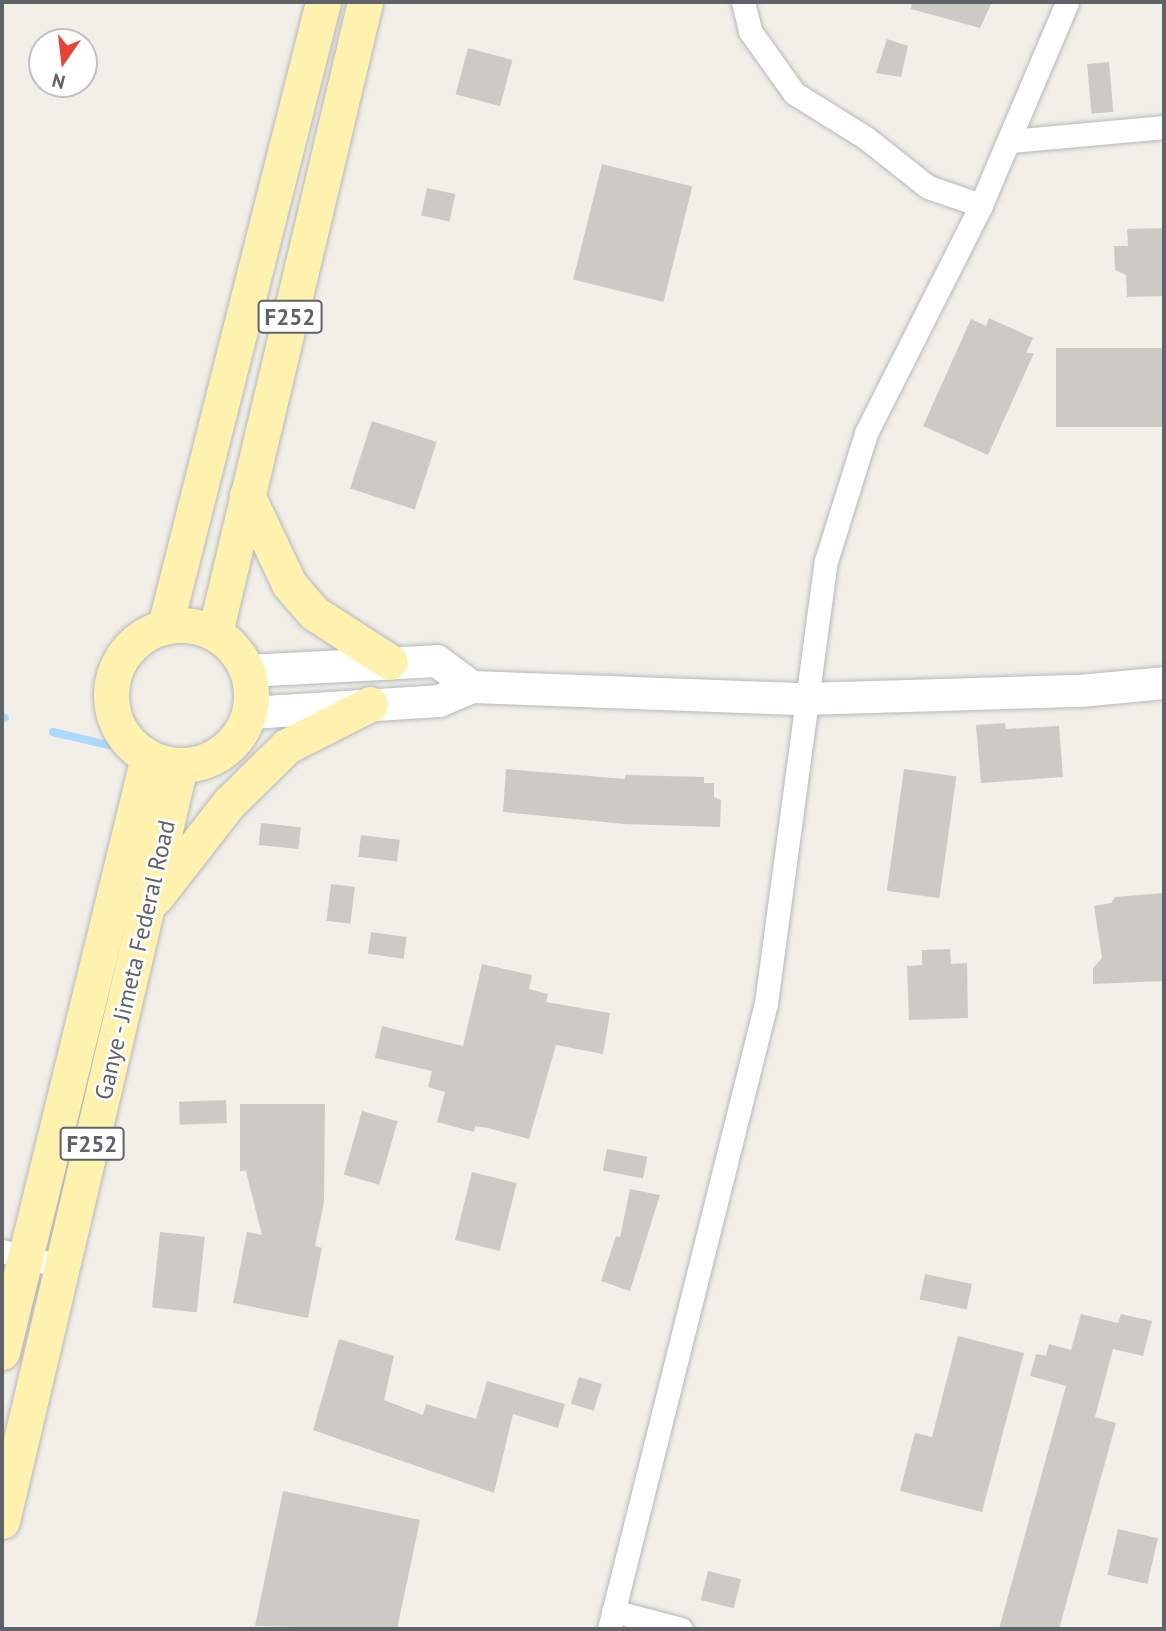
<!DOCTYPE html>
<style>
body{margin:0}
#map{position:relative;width:1166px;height:1631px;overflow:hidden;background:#f1efe8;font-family:"PT Sans",sans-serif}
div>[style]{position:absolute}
.stream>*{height:8px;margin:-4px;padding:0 4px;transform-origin:4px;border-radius:4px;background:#aadaff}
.building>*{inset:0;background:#cccac5;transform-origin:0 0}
.roads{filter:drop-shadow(0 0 2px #b5b8bc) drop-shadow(0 0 2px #b5b8bc)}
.street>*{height:23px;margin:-11.5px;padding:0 11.5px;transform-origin:11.5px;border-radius:11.5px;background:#fff}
.secondary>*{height:32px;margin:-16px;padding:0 16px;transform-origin:16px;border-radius:16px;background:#fff}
.primary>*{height:35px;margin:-17.5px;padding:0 17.5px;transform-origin:17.5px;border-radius:17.5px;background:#fff2af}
.primary>.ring{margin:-17.5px;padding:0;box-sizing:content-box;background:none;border:35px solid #fff2af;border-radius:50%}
span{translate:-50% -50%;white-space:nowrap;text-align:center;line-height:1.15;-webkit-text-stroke:5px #fff;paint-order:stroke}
.shield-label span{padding:2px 5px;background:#fff;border:2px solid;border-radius:5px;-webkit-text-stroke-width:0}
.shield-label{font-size:23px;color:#5f6368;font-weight:700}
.street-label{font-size:24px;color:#5f6368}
.frame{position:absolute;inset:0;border:4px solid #5f6368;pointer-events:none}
.north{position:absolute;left:28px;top:28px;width:70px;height:70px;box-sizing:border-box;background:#fff;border:2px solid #bfc1c3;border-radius:50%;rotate:194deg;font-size:19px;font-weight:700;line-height:28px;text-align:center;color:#5f6368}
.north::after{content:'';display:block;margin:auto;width:24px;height:32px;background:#ea4335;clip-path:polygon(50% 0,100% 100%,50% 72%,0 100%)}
</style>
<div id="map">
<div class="stream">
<div style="left:2px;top:717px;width:3px;rotate:18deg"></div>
<div style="left:53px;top:732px;width:57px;rotate:13.3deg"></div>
</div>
<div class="building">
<div style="clip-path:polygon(912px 2px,992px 2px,980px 28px,911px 9px)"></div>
<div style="clip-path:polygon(887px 39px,908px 46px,901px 77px,876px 73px)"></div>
<div style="left:468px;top:48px;width:46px;height:48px;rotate:15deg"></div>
<div style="left:1109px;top:62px;width:50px;height:22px;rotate:85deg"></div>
<div style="left:602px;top:164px;width:93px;height:119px;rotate:14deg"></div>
<div style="left:427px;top:188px;width:29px;height:28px;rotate:12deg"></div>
<div style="clip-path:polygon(1164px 228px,1164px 296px,1127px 297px,1126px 275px,1115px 270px,1114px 246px,1128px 246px,1127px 229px)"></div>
<div style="clip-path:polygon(989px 318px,1033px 338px,1026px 353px,1034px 353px,988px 455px,923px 426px,971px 319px,986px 326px)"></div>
<div style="left:1164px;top:348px;width:79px;height:108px;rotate:90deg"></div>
<div style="left:372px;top:421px;width:68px;height:71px;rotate:18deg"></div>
<div style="clip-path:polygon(1005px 723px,1006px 729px,1059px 726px,1063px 777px,981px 783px,976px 725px)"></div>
<div style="clip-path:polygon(506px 769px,625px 779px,625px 775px,704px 777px,704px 783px,714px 783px,714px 797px,721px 800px,720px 827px,624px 824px,503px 812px)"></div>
<div style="left:904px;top:769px;width:53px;height:123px;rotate:8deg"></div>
<div style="left:261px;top:823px;width:40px;height:22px;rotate:6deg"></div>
<div style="left:361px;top:835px;width:39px;height:22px;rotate:7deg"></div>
<div style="left:331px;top:884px;width:24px;height:37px;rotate:7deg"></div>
<div style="clip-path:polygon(1164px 893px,1164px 981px,1093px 984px,1093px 968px,1102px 958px,1094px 906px,1111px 903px,1115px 897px)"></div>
<div style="left:371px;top:932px;width:36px;height:22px;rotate:8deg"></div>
<div style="clip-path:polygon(950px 949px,951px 964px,967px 963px,968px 1018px,909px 1020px,907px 966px,922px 965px,922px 950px)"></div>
<div style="clip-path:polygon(482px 964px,532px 975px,529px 989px,548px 994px,546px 1002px,610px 1013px,603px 1054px,556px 1045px,529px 1139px,488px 1128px,475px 1126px,474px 1132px,437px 1122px,445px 1092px,428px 1087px,432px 1071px,375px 1058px,382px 1026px,463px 1046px)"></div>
<div style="left:226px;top:1100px;width:23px;height:47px;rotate:88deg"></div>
<div style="clip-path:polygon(240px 1104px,325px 1104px,324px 1202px,315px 1246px,322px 1248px,308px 1318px,233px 1303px,247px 1232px,262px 1235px,246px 1171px,240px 1171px)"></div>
<div style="left:362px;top:1111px;width:37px;height:66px;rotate:16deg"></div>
<div style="left:607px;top:1149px;width:41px;height:22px;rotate:11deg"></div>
<div style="left:472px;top:1172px;width:46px;height:70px;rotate:14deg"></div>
<div style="clip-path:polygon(630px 1189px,660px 1195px,630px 1291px,601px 1281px,616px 1236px,620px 1237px)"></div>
<div style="left:160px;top:1232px;width:45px;height:76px;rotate:6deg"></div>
<div style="left:925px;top:1274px;width:48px;height:26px;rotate:12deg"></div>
<div style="clip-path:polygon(1081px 1314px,1118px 1323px,1121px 1314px,1152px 1321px,1143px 1356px,1113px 1349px,1095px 1417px,1116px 1423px,1059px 1629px,999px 1629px,1066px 1386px,1030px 1376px,1036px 1354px,1046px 1356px,1049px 1344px,1071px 1350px)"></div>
<div style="clip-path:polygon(958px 1336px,1024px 1353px,982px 1512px,900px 1491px,915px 1433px,932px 1437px)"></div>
<div style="clip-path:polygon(339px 1339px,394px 1356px,384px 1400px,423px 1415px,426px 1404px,476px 1419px,487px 1381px,565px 1404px,558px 1428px,513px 1414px,494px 1493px,313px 1430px)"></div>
<div style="left:579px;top:1377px;width:24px;height:28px;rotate:17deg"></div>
<div style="clip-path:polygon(283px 1491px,420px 1520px,397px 1629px,255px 1626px)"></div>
<div style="left:1118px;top:1529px;width:41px;height:47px;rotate:13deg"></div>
<div style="left:708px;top:1571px;width:34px;height:30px;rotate:14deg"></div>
</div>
<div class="roads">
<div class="street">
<div style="left:743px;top:2px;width:30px;rotate:76deg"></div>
<div style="left:750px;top:31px;width:76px;rotate:54.6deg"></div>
<div style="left:794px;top:93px;width:85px;rotate:32deg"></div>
<div style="left:866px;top:138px;width:79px;rotate:38.3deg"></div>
<div style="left:928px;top:187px;width:56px;rotate:18.8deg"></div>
<div style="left:1011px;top:141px;width:154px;rotate:-5.2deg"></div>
<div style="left:2px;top:1251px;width:63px;rotate:14.7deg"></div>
<div style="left:613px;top:1611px;width:70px;rotate:14.8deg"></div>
<div style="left:609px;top:1629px;width:645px;rotate:-75.92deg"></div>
<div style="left:766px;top:1003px;width:446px;rotate:-82.3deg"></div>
<div style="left:826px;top:561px;width:134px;rotate:-72.6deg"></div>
<div style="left:866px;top:433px;width:255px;rotate:-63.2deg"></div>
<div style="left:981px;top:205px;width:220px;rotate:-67deg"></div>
</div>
<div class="secondary">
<div style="left:248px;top:671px;width:189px;rotate:-3deg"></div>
<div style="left:437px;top:661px;width:44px;rotate:36.6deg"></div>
<div style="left:250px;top:713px;width:189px;rotate:-3.6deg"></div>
<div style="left:439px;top:701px;width:36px;rotate:-23deg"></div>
<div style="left:472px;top:687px;width:332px;rotate:2.1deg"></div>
<div style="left:804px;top:699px;width:276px;rotate:-1.7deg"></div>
<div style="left:1080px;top:691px;width:84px;rotate:-5.4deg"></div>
</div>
<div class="primary">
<div style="left:247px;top:495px;width:98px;rotate:64.7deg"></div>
<div style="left:289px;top:584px;width:38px;rotate:49deg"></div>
<div style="left:314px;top:613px;width:90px;rotate:32.8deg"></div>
<div class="ring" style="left:111px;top:625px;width:105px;height:105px"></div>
<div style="left:165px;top:626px;width:644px;rotate:-75.79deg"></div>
<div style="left:215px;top:633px;width:649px;rotate:-76.63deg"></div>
<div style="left:155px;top:898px;width:120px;rotate:-52.1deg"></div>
<div style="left:229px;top:803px;width:81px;rotate:-44.5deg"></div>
<div style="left:287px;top:746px;width:93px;rotate:-26.8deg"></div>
<div style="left:2px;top:1352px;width:613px;rotate:-76.21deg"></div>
<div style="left:2px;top:1521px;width:776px;rotate:-76.73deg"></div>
</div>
</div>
<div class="shield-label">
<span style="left:290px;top:317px">F252</span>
<span style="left:92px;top:1144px">F252</span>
</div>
<div class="street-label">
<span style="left:135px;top:960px;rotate:-77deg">Ganye - Jimeta Federal Road</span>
</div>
<div class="frame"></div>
<div class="north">N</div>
</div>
